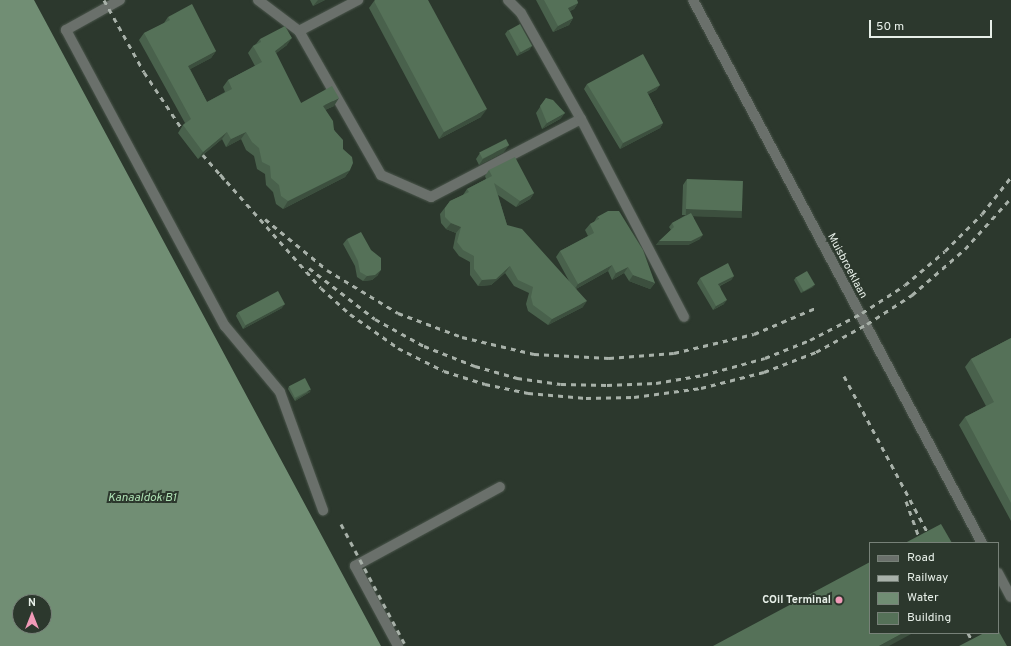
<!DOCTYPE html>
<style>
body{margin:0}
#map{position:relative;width:1011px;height:646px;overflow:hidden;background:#2c382d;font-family:Overpass,sans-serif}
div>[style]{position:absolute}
.water>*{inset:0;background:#718e74}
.roads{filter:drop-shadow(0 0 1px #4a554b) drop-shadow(0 0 1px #4a554b)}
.minor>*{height:10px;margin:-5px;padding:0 5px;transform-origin:5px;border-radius:5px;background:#6a706b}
.rail>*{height:3px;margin-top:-1.5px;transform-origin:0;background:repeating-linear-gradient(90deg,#a8b1a9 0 5px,transparent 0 10px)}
.wall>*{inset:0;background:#49614c}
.shaded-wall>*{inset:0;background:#3c4f3e;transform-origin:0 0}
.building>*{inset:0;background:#557158;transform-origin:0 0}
.dots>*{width:11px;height:11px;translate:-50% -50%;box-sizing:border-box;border:2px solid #2c382d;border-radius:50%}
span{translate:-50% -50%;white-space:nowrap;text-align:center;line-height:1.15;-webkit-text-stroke:4px #2c382d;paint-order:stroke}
.street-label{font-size:11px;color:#e7efe8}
.poi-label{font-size:11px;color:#e7efe8;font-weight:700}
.right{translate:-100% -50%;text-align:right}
.water-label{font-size:12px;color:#aee1b4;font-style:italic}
.legend{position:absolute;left:869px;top:542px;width:130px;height:92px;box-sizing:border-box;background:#2c382d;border:1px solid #778178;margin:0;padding:5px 7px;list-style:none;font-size:12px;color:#e7efe8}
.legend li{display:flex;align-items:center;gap:8px;height:20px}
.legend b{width:20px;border:1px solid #778178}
.north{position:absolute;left:12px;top:594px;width:40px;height:40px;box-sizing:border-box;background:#2c382d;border:1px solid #778178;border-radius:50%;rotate:0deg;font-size:11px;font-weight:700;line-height:16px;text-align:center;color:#e7efe8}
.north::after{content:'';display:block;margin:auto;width:14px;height:18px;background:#f09ab7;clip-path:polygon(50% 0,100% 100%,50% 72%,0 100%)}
.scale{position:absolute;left:869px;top:20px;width:123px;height:18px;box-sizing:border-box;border:2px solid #e7efe8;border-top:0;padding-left:5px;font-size:12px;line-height:14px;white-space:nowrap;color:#e7efe8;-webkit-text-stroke:3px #2c382d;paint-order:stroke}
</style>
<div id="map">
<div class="water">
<div style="clip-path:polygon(evenodd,0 0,34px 0,381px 646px,0 646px,0 0,20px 602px,44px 602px,44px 626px,20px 626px,20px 602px)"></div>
</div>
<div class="roads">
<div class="minor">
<div style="left:120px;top:0;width:62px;rotate:150.9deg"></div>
<div style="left:66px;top:30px;width:336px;rotate:61.8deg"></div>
<div style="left:225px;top:326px;width:86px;rotate:50.2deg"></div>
<div style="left:280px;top:392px;width:126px;rotate:70deg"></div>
<div style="left:258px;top:0;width:51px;rotate:37.1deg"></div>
<div style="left:299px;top:31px;width:166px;rotate:60.3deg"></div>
<div style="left:381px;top:175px;width:55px;rotate:23.7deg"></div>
<div style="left:431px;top:197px;width:169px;rotate:-27.5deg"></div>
<div style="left:508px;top:0;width:18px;rotate:45deg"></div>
<div style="left:521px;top:13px;width:122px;rotate:60.5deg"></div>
<div style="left:581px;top:119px;width:223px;rotate:62.5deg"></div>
<div style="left:693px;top:0;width:615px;rotate:61.98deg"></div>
<div style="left:299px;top:31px;width:67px;rotate:-27.7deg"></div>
<div style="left:998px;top:573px;width:27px;rotate:62deg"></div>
<div style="left:398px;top:646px;width:91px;rotate:-118.3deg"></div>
<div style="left:355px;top:566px;width:165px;rotate:-28.6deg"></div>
</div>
</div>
<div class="rail">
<div style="left:104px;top:0;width:82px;rotate:60.9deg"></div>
<div style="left:144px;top:72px;width:69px;rotate:56.3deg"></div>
<div style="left:196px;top:147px;width:43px;rotate:48.8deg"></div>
<div style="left:220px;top:174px;width:152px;rotate:48.5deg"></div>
<div style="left:321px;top:288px;width:39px;rotate:42deg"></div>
<div style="left:350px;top:314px;width:59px;rotate:35.3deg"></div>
<div style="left:398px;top:348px;width:51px;rotate:26.6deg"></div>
<div style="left:444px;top:371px;width:43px;rotate:17.6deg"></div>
<div style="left:485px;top:384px;width:44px;rotate:11.8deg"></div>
<div style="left:528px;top:393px;width:58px;rotate:4.9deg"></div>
<div style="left:586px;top:398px;width:48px;rotate:-1.2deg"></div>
<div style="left:634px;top:397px;width:68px;rotate:-7.7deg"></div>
<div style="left:701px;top:388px;width:65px;rotate:-14.3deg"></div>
<div style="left:764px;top:372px;width:56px;rotate:-21deg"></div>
<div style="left:816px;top:352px;width:58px;rotate:-28.8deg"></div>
<div style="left:867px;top:324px;width:54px;rotate:-32.8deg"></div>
<div style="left:912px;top:295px;width:70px;rotate:-41deg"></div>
<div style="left:965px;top:249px;width:69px;rotate:-48deg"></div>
<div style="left:265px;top:219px;width:80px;rotate:39.4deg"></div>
<div style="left:327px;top:270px;width:83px;rotate:31.2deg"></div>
<div style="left:398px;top:313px;width:68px;rotate:20.6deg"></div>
<div style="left:462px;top:337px;width:74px;rotate:13.3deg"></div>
<div style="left:534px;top:354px;width:75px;rotate:3.1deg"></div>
<div style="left:609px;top:358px;width:65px;rotate:-4.4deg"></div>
<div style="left:674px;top:353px;width:82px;rotate:-13.4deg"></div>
<div style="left:754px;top:334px;width:69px;rotate:-22.9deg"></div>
<div style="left:309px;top:268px;width:83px;rotate:37.7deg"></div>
<div style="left:375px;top:319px;width:56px;rotate:28.9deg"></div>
<div style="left:424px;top:346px;width:55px;rotate:21.4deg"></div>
<div style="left:475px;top:366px;width:44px;rotate:15.9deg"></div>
<div style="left:517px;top:378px;width:44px;rotate:7.8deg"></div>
<div style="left:561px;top:384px;width:46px;rotate:1.2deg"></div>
<div style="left:607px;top:385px;width:49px;rotate:-2.3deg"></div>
<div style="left:656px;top:383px;width:48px;rotate:-9.7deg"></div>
<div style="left:703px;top:375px;width:64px;rotate:-15.3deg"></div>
<div style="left:765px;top:358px;width:48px;rotate:-21.8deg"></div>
<div style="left:810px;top:340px;width:59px;rotate:-27.4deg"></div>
<div style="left:862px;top:313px;width:51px;rotate:-33.1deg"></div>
<div style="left:905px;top:285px;width:52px;rotate:-40.4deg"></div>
<div style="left:945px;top:251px;width:52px;rotate:-45deg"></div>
<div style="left:982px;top:214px;width:47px;rotate:-51.9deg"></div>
<div style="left:844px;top:376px;width:189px;rotate:61.9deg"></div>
<div style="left:906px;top:501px;width:45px;rotate:70.3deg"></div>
<div style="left:341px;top:524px;width:138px;rotate:62deg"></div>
<div style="left:968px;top:633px;width:15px;rotate:62deg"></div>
</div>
<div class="wall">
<div style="clip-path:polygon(310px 0,325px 0,313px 6px)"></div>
<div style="clip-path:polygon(536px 0,577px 0,578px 3px,574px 9px,570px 11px,573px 18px,569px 25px,553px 32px)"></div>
<div style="clip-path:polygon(374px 1px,481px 117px,439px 139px,369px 8px)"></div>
<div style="clip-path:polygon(168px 17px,216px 51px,211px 58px,190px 69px,207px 102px,225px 92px,223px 87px,228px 80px,255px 66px,248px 53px,253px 46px,256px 44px,260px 39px,287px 45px,276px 53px,301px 103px,334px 106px,325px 110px,343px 149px,350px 170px,345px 177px,283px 209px,276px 204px,273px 192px,266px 185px,265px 174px,257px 169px,254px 156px,246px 150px,241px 139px,226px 147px,222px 139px,198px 159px,178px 133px,183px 125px,185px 123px,139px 40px,144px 33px,164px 23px)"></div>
<div style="clip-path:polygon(508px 30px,532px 46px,529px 50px,517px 56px,505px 34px)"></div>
<div style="clip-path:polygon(587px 84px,660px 85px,656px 90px,648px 94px,663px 123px,660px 128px,620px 149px,584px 89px)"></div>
<div style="clip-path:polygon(546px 98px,565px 113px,560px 119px,542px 129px,536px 113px)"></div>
<div style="clip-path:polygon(504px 152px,479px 165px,476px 159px,480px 153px)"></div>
<div style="clip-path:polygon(489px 170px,534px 193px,530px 199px,516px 207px,498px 195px,507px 225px,569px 281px,556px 257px,560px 251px,588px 236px,585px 230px,590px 224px,594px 222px,597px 217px,655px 283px,650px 289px,629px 281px,624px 273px,612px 280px,608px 271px,576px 289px,583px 307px,548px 325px,528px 311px,526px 304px,529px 293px,514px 286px,505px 273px,491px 285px,478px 286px,470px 275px,470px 262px,459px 256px,453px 248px,456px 233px,446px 229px,441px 223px,440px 214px,450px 201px,463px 195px,467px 189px,486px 179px,485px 176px)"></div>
<div style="clip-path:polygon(687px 179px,742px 211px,738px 217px,693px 216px,700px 239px,688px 245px,656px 245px,671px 230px,669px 227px,672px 223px,686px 215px,682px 215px,683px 185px)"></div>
<div style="clip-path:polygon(347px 239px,378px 275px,372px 280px,363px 281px,357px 277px,355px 266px,343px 244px)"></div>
<div style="clip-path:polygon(734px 276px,731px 280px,720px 286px,724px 304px,713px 310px,697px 283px,700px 278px)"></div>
<div style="clip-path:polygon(796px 277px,813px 287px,801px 293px,794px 280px)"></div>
<div style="clip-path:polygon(282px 308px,243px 329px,236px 316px,238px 312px)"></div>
<div style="clip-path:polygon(1011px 338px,1011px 521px,959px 425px,965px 417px,986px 406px,965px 367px,971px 359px)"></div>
<div style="clip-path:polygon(289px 386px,310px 392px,295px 401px,288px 389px)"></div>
</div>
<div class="shaded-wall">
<div style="clip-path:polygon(318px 0,325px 0,313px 6px)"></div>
<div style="clip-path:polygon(578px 3px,574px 9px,564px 14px,568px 8px)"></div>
<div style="clip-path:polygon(573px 18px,569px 25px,553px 32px,558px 26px)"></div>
<div style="clip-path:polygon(292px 38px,287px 45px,270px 58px,275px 51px)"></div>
<div style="clip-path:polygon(532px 46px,529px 50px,517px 56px,520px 52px)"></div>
<div style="clip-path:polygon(216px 51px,211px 58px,183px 73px,188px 66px)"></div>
<div style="clip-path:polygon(660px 85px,656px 90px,643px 97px,647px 92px)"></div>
<div style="clip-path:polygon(339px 98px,334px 106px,318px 113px,323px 106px)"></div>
<div style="clip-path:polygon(487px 109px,481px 117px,439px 139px,444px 132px)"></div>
<div style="clip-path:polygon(565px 113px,560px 119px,542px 129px,547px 123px)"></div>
<div style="clip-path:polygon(663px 123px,660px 128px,620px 149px,623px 143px)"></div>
<div style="clip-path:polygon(227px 132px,222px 139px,198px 159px,203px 152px)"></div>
<div style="clip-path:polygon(246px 132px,241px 139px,226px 147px,231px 139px)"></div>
<div style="clip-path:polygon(509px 145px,504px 152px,479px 165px,483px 159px)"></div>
<div style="clip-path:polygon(350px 170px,345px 177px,283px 209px,288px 201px)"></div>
<div style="clip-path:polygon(534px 193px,530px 199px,516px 207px,520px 201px)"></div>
<div style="left:686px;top:209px;width:56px;height:7px;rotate:2deg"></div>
<div style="clip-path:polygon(451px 223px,461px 227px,456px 233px,446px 229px)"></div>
<div style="clip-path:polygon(703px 235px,700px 239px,688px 245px,656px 245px,659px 241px)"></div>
<div style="clip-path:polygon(612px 265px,608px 271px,574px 290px,578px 284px)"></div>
<div style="clip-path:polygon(510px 266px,505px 273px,491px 285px,478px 286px,482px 280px)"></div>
<div style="clip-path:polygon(628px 267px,624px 273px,612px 280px,616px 273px)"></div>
<div style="clip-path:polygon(381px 270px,378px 275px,372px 280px,363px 281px,367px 276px)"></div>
<div style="clip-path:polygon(633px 275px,655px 283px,650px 289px,629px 281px)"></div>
<div style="clip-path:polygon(734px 276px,731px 280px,715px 288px,718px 284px)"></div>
<div style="clip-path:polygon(815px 285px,813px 287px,801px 293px,803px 291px)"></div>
<div style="clip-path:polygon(727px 300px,724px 304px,713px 310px,716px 306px)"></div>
<div style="clip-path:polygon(587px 301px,583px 307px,548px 325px,552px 319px)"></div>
<div style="clip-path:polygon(285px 304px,282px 308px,243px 329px,246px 325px)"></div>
<div style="clip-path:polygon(311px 390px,310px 392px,295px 401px,296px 399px)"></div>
<div style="clip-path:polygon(903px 633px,913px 633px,889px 646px,879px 646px)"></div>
</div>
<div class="building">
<div style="clip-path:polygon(375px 0,428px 0,487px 109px,444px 132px,374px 1px)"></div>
<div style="clip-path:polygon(544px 0,577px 0,578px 3px,568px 8px,573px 18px,558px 26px)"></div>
<div style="clip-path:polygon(192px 4px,216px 51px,188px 66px,207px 102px,232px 89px,228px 80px,262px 62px,253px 46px,261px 42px,260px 39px,285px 26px,292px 38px,275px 51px,301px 103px,332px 86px,339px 98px,323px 106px,333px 121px,334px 130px,343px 140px,343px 149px,352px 157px,353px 163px,350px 170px,288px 201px,281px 196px,279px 185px,271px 178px,270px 166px,262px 162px,259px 148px,252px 142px,246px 132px,231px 139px,227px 132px,203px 152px,183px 125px,191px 119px,144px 33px,170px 20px,168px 17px)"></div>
<div style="left:520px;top:24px;width:25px;height:13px;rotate:61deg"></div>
<div style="clip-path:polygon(643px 54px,660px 85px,647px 92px,663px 123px,623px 143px,587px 84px)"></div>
<div style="clip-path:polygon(546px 98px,553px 100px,565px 113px,547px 123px,540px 106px)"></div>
<div style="left:506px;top:139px;width:7px;height:30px;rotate:63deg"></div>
<div style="clip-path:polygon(515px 157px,534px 193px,520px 201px,494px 183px,507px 225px,522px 229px,587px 301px,552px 319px,533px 305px,531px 297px,533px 287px,518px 280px,510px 266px,496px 279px,482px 280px,474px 269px,474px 256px,463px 250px,457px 242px,461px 227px,451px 223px,445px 217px,445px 208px,450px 201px,469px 192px,467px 189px,492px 176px,489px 170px)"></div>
<div style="left:687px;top:179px;width:56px;height:30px;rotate:2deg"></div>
<div style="clip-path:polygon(608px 211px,619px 211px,643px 250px,655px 283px,633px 275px,628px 267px,616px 273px,612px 265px,578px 284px,560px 251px,594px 233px,590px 224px,599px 219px,597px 217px)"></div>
<div style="clip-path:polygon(691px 213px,703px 235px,691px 241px,659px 241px,674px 227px,672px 223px)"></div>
<div style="clip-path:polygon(361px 232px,371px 250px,381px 258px,381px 270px,375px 275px,367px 276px,360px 272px,358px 261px,347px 239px)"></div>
<div style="clip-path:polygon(728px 263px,734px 276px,718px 284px,727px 300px,716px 306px,700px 278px)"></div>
<div style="left:807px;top:271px;width:16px;height:13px;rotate:60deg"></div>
<div style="left:278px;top:291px;width:15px;height:45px;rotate:62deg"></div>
<div style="clip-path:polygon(1011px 338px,1011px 503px,965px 417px,994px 402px,971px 359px)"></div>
<div style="left:305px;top:378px;width:13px;height:18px;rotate:63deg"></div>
<div style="clip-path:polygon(941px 524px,952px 543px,905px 543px)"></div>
<div style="clip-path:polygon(870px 562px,870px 633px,903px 633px,879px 646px,713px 646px)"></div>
<div style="clip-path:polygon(998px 630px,1007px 646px,959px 646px,984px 633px,998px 633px)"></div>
</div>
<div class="dots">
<div style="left:839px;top:600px;background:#f09ab7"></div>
</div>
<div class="street-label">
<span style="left:847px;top:266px;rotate:62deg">Muisbroeklaan</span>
</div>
<div class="poi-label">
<span class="right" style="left:831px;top:600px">COil Terminal</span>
</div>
<div class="water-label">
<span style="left:142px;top:499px">Kanaaldok B1</span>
</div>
<ul class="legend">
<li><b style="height:5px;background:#6a706b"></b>Road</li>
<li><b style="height:5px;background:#a8b1a9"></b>Railway</li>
<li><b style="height:11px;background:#718e74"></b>Water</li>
<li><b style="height:11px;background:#557158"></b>Building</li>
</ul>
<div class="north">N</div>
<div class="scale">50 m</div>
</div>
